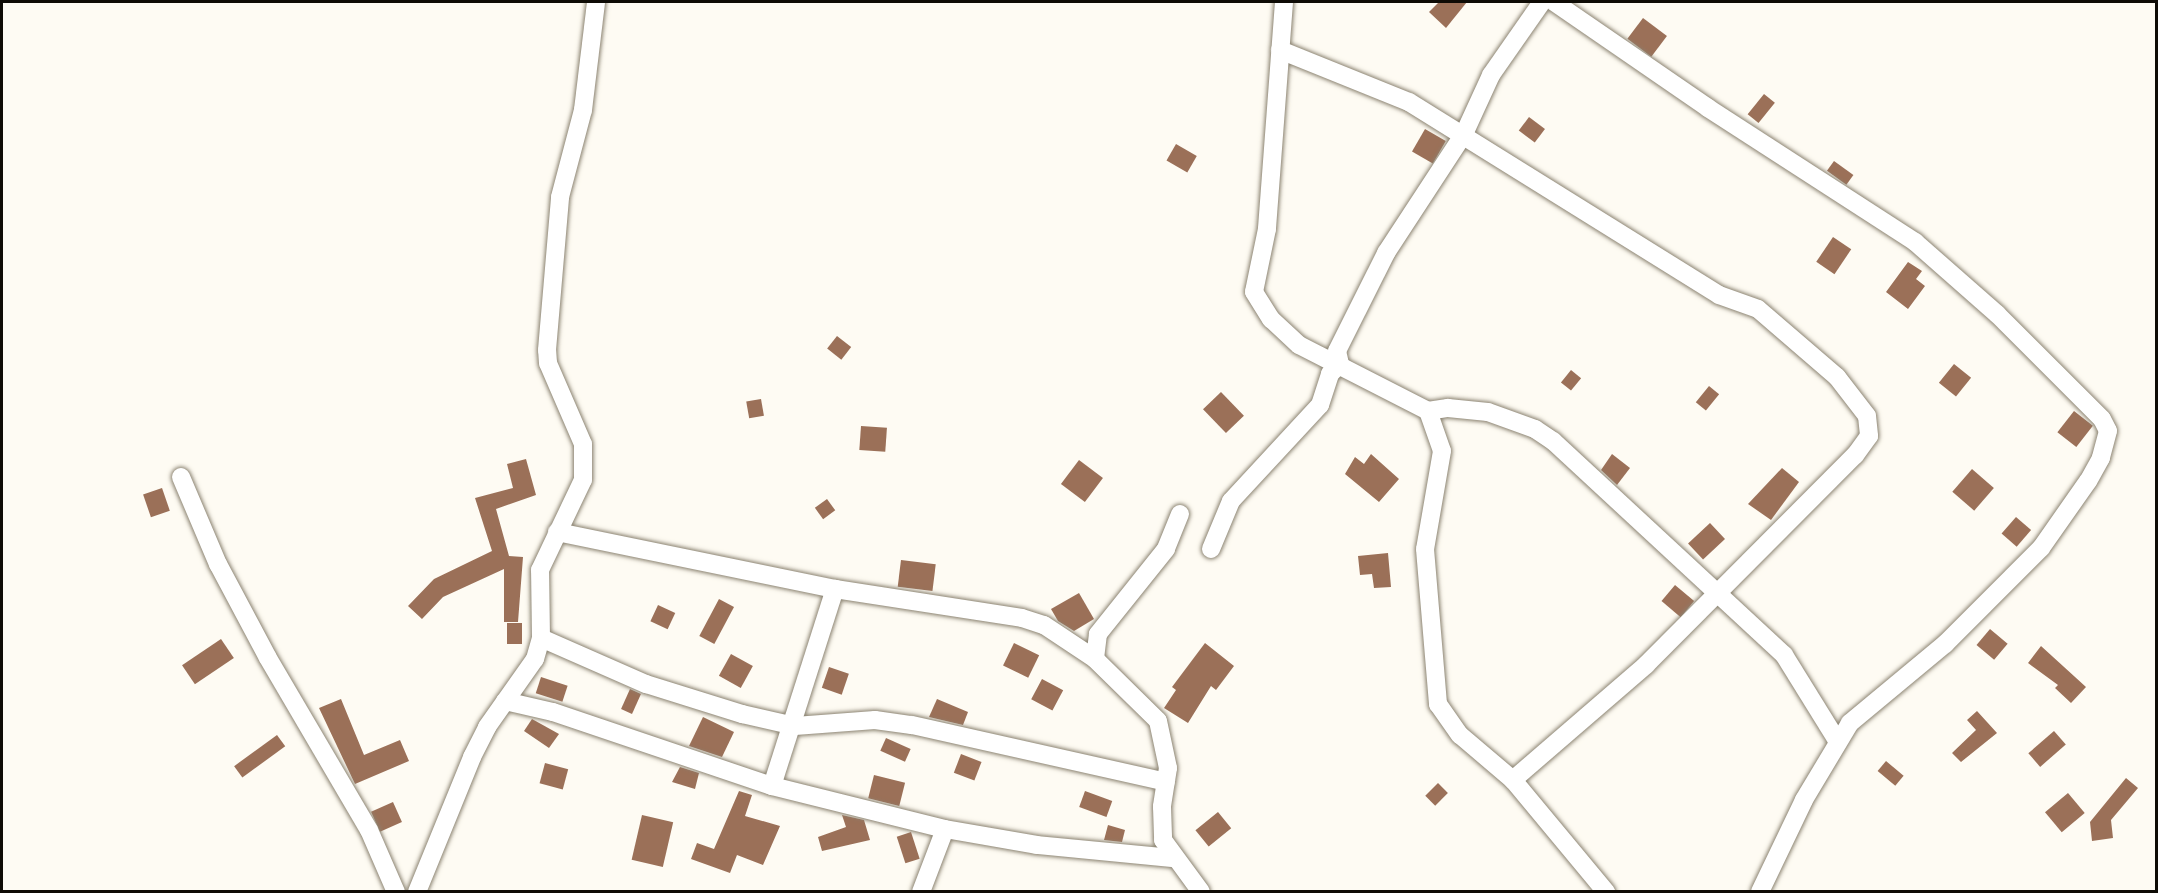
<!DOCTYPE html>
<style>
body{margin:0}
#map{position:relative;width:2158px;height:893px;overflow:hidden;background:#fefbf3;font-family:Commissioner,sans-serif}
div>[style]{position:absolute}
.building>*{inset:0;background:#9b7058;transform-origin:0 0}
.roads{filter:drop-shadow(0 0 2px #8b8371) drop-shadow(0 0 2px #8b8371)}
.minor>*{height:18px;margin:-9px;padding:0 9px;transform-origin:9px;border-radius:9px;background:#fff}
span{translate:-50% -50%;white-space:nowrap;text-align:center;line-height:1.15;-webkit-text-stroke:4.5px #fff;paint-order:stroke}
.frame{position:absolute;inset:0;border:3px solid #0e0b05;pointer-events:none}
</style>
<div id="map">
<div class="building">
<div style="clip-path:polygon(1439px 2px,1467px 2px,1446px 28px,1429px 12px)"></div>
<div style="left:1643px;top:18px;width:30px;height:26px;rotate:37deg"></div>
<div style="left:1764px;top:94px;width:14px;height:26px;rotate:39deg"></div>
<div style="left:1529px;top:117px;width:20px;height:17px;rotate:37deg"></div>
<div style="left:1425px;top:129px;width:24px;height:26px;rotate:30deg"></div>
<div style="left:1176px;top:144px;width:24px;height:19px;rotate:30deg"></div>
<div style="left:1834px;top:161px;width:24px;height:12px;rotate:36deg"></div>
<div style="left:1833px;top:237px;width:22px;height:30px;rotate:34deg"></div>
<div style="clip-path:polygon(1908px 262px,1922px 271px,1916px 279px,1925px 286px,1908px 309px,1886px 292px)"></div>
<div style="left:837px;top:336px;width:18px;height:16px;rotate:38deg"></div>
<div style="left:1954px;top:364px;width:22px;height:24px;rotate:39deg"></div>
<div style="left:1571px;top:370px;width:13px;height:16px;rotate:39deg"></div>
<div style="left:1709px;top:386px;width:13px;height:21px;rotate:39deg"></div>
<div style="left:1221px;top:392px;width:33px;height:25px;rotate:46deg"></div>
<div style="left:761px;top:399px;width:17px;height:15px;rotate:80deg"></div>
<div style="left:2074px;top:411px;width:24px;height:27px;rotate:38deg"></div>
<div style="left:861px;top:426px;width:26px;height:24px;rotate:4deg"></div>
<div style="clip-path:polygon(1371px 454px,1399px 479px,1379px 502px,1345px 474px,1355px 457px,1364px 464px)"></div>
<div style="clip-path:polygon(1612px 454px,1630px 468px,1617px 485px,1601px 470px)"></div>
<div style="clip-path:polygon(526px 459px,536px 495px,496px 509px,509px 556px,523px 557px,518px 622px,504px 622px,504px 569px,443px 597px,422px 619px,408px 606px,434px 579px,492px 551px,475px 498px,513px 488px,507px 464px)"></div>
<div style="left:1079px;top:460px;width:30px;height:30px;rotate:37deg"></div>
<div style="clip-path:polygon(1782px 468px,1799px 482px,1771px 520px,1748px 504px)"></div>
<div style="left:1972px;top:469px;width:29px;height:30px;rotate:41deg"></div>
<div style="left:162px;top:488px;width:24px;height:20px;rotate:71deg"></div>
<div style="left:827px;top:499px;width:14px;height:15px;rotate:54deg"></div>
<div style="left:2016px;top:517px;width:20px;height:22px;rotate:41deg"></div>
<div style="left:1710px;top:523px;width:22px;height:30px;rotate:47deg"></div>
<div style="clip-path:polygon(1388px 553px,1391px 587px,1374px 588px,1372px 574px,1360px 575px,1358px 556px)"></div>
<div style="left:901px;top:560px;width:35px;height:27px;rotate:7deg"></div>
<div style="left:1675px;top:585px;width:25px;height:21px;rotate:40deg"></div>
<div style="clip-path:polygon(1079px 593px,1094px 619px,1074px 631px,1058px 621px,1051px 609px)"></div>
<div style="left:719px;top:599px;width:17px;height:42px;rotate:28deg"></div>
<div style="left:658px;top:605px;width:19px;height:18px;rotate:25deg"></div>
<div style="left:507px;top:623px;width:15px;height:21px"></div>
<div style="left:1990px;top:629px;width:23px;height:21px;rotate:40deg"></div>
<div style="left:221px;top:639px;width:23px;height:47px;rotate:56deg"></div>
<div style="left:1014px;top:643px;width:28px;height:25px;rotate:26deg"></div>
<div style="clip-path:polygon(1205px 643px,1234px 666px,1216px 690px,1211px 686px,1188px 723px,1164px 708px,1176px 690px,1172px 687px)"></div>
<div style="clip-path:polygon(2041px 646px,2086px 687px,2071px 703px,2055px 688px,2058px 685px,2028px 663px)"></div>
<div style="left:731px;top:654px;width:25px;height:25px;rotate:29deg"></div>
<div style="left:829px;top:667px;width:21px;height:22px;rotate:19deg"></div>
<div style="left:541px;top:677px;width:28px;height:17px;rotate:18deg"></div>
<div style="left:1042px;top:679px;width:24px;height:23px;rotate:28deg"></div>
<div style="left:630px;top:689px;width:12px;height:22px;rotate:24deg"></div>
<div style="clip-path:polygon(341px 699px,364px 755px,400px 740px,409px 761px,355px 784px,319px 708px)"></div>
<div style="clip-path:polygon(937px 699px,968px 712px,963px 725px,929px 717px)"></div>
<div style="clip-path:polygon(1977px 711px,1997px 733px,1961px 762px,1952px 753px,1976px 730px,1967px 720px)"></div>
<div style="clip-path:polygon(703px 717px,734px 732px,722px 757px,689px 746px)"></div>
<div style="clip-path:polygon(532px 719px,559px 734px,549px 748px,524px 731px)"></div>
<div style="left:2054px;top:731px;width:18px;height:34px;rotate:49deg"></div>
<div style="left:277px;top:735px;width:14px;height:53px;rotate:54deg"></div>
<div style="left:886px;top:738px;width:27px;height:14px;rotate:24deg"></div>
<div style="left:961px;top:754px;width:22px;height:20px;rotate:21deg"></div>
<div style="left:1886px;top:761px;width:23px;height:13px;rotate:40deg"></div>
<div style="left:545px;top:763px;width:24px;height:21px;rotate:15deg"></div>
<div style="clip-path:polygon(680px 767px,699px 773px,695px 789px,672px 782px)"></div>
<div style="left:874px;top:775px;width:32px;height:24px;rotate:14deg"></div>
<div style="clip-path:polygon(2126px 778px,2138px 788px,2111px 820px,2113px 838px,2092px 841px,2090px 822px)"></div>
<div style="left:1438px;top:783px;width:14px;height:18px;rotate:45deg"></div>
<div style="clip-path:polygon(739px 791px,752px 795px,745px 816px,780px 826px,763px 865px,737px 855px,730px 873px,691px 859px,697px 843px,714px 849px)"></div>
<div style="left:1085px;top:791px;width:29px;height:17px;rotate:20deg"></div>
<div style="left:2068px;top:793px;width:26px;height:30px;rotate:50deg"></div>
<div style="left:393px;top:802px;width:22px;height:24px;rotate:66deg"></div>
<div style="left:1218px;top:812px;width:21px;height:29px;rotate:51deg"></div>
<div style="left:642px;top:815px;width:32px;height:46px;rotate:13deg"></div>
<div style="clip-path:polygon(842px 815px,864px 820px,870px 840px,822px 851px,818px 837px,846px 827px)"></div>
<div style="clip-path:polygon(1108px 825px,1125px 830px,1122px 842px,1104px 840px)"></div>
<div style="left:911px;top:832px;width:28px;height:15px;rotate:72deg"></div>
</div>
<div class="roads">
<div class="minor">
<div style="left:1284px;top:2px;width:228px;rotate:94.3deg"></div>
<div style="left:1267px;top:229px;width:64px;rotate:101.7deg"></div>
<div style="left:1254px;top:292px;width:32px;rotate:58deg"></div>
<div style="left:1271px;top:319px;width:38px;rotate:43deg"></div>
<div style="left:1299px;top:345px;width:145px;rotate:27.1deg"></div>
<div style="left:1428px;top:411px;width:42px;rotate:70.7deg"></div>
<div style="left:1442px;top:451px;width:99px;rotate:99.8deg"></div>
<div style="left:1425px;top:549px;width:156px;rotate:85.2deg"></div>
<div style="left:1438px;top:704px;width:38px;rotate:55deg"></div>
<div style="left:1460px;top:735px;width:70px;rotate:40.3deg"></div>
<div style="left:1513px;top:780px;width:146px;rotate:50.3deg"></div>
<div style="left:1554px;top:2px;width:187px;rotate:34.5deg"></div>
<div style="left:1708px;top:108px;width:247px;rotate:32.9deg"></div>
<div style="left:1915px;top:242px;width:109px;rotate:41.3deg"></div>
<div style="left:1997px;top:314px;width:148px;rotate:45deg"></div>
<div style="left:2102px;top:419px;width:13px;rotate:63deg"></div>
<div style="left:2108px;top:431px;width:28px;rotate:105deg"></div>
<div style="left:2101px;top:458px;width:26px;rotate:119deg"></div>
<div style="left:2088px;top:481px;width:82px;rotate:125deg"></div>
<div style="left:2041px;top:548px;width:136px;rotate:135deg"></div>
<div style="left:1945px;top:644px;width:124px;rotate:140.3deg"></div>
<div style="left:1850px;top:723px;width:90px;rotate:120.9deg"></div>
<div style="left:1804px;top:800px;width:102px;rotate:115.6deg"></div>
<div style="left:1280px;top:50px;width:139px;rotate:22deg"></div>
<div style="left:1409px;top:102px;width:365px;rotate:31.9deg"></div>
<div style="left:1719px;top:295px;width:41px;rotate:19.7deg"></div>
<div style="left:1758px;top:309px;width:104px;rotate:40.7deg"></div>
<div style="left:1837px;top:377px;width:49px;rotate:52.4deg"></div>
<div style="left:1867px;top:416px;width:20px;rotate:84deg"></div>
<div style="left:1869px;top:436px;width:24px;rotate:126deg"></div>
<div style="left:1855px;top:455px;width:296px;rotate:134.9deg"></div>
<div style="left:1646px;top:665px;width:176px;rotate:139.2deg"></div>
<div style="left:1340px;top:364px;width:13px;rotate:-103deg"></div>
<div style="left:1337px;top:351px;width:110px;rotate:-63.4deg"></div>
<div style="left:1386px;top:253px;width:142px;rotate:-56.8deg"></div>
<div style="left:1464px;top:134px;width:65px;rotate:-65.4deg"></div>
<div style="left:1491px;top:75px;width:89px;rotate:-55.1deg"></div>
<div style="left:1428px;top:411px;width:20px;rotate:-9deg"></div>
<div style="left:1448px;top:408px;width:40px;rotate:5.7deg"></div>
<div style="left:1488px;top:412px;width:50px;rotate:19.9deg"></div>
<div style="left:1535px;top:429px;width:22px;rotate:34deg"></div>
<div style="left:1553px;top:441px;width:315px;rotate:42.8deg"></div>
<div style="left:1784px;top:655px;width:102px;rotate:58.2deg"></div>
<div style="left:181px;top:477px;width:95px;rotate:67deg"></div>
<div style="left:218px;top:564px;width:106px;rotate:62deg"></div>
<div style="left:268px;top:658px;width:199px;rotate:59.6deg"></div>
<div style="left:369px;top:830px;width:68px;rotate:66.5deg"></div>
<div style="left:1180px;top:514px;width:38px;rotate:112deg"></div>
<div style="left:1166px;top:549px;width:109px;rotate:128.7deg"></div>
<div style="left:1098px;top:634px;width:25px;rotate:97deg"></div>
<div style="left:1095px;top:659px;width:88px;rotate:44.5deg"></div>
<div style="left:1158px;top:721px;width:48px;rotate:78deg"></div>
<div style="left:1168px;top:768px;width:39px;rotate:99deg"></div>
<div style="left:1162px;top:807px;width:33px;rotate:88deg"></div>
<div style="left:1163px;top:840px;width:64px;rotate:53.8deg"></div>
<div style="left:557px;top:532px;width:284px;rotate:11.6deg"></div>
<div style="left:835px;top:589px;width:189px;rotate:8.8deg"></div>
<div style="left:1022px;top:618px;width:23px;rotate:18deg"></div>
<div style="left:1044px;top:625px;width:61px;rotate:33.7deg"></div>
<div style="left:1211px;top:549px;width:52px;rotate:-67.4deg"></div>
<div style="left:1231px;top:501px;width:131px;rotate:-47.2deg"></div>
<div style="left:1320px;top:405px;width:33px;rotate:-72deg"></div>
<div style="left:1330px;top:374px;width:14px;rotate:-45deg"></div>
<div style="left:541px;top:638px;width:115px;rotate:23.7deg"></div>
<div style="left:646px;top:684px;width:101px;rotate:17.4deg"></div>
<div style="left:742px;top:714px;width:54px;rotate:12.8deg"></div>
<div style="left:795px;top:726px;width:80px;rotate:-4.3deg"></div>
<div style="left:875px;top:720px;width:37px;rotate:8deg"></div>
<div style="left:912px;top:725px;width:260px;rotate:12.6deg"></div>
<div style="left:505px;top:701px;width:49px;rotate:12.9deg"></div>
<div style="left:553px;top:712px;width:231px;rotate:18.7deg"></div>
<div style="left:772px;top:786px;width:178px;rotate:14deg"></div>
<div style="left:945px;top:829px;width:93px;rotate:9.9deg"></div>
<div style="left:1037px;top:845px;width:137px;rotate:5.5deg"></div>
<div style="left:772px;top:786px;width:207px;rotate:-72.3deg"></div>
<div style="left:417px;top:892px;width:146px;rotate:-67.8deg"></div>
<div style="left:472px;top:757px;width:34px;rotate:-63deg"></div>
<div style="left:487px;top:727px;width:83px;rotate:-54.8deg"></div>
<div style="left:535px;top:659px;width:22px;rotate:-74deg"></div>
<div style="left:541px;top:638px;width:68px;rotate:-90.8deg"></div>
<div style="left:540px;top:570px;width:100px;rotate:-64.5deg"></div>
<div style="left:583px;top:480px;width:36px;rotate:-90deg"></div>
<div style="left:583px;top:444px;width:88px;rotate:-113.4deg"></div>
<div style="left:548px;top:363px;width:13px;rotate:-94deg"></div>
<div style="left:547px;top:350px;width:154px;rotate:-85.1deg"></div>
<div style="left:560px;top:197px;width:90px;rotate:-75.2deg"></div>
<div style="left:583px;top:110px;width:109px;rotate:-83.1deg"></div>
<div style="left:921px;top:892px;width:67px;rotate:-69.1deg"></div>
</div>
</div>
<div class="frame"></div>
</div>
